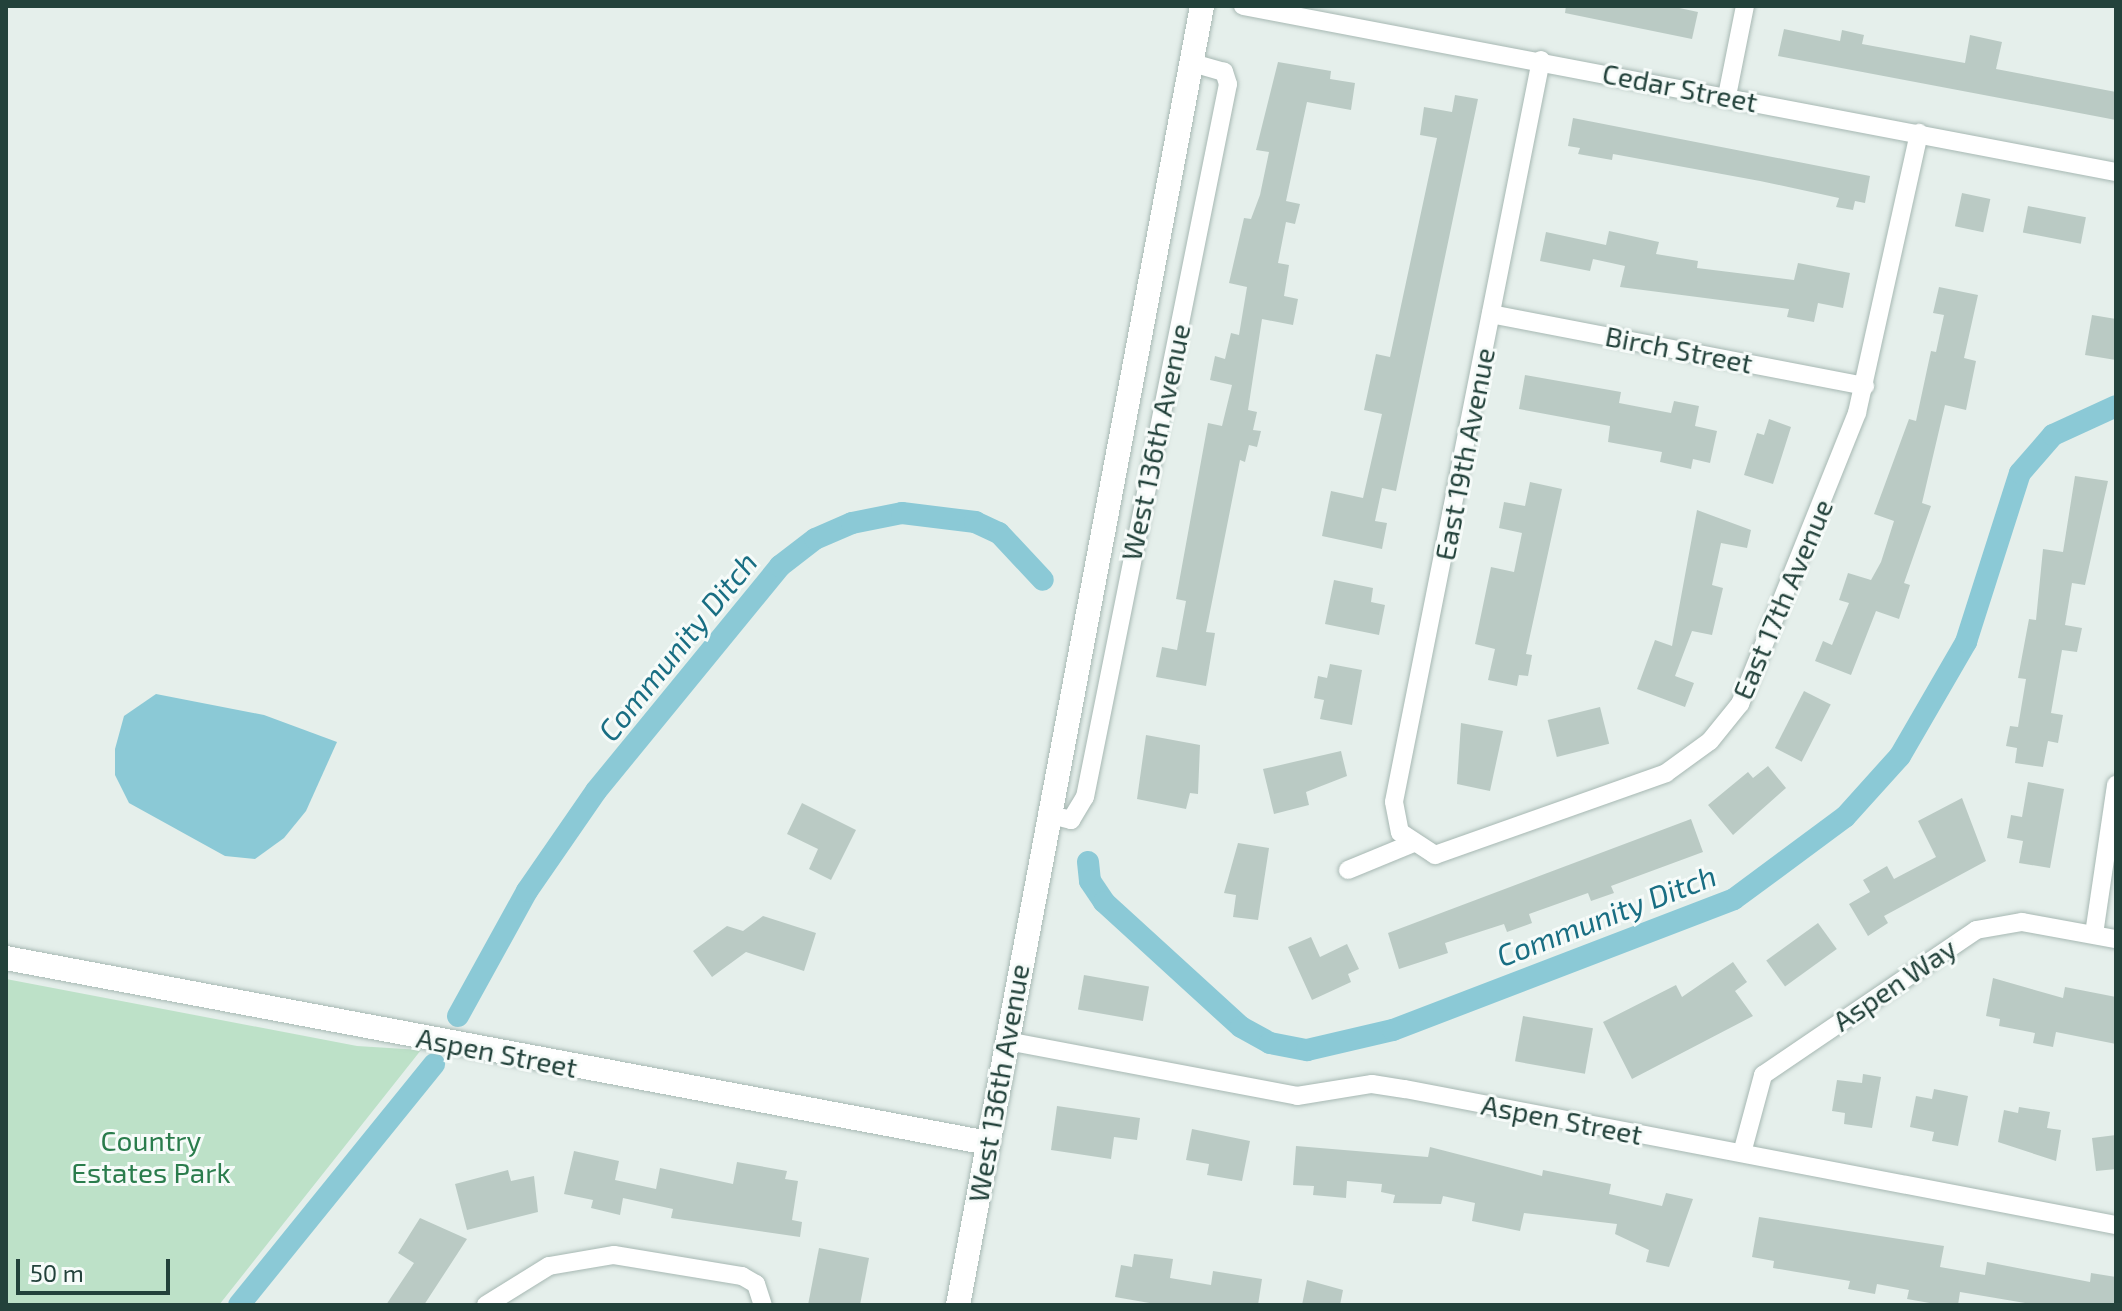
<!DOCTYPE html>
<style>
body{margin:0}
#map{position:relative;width:2122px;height:1311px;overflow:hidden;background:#e5efeb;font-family:"Exo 2",sans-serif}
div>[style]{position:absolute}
.green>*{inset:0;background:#bde1c8}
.water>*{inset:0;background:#8bc9d6}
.canal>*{height:22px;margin:-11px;padding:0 11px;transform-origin:11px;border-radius:11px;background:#8bc9d6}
.building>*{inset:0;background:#bacac4;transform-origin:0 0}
.roads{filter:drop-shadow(0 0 2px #a7b8b3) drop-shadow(0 0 2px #a7b8b3)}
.street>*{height:18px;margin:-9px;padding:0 9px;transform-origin:9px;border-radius:9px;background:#fff}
.secondary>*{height:24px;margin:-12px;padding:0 12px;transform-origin:12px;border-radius:12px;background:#fff}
span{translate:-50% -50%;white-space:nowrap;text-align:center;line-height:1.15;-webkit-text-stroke:6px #f6fbf9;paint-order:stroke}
.street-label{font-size:28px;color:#23423b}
.park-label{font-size:28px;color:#2a7c4c}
.water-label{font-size:30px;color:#196e83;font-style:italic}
.frame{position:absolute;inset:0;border:8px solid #23423b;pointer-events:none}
.scale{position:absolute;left:16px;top:1259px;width:154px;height:36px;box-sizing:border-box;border:4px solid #23423b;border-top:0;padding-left:10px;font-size:24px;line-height:28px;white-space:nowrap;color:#23423b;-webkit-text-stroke:6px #f6fbf9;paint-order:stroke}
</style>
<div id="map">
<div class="green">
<div style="clip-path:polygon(6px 979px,357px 1046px,421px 1050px,219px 1305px,6px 1305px)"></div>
</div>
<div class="water">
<div style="clip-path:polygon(156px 694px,264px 715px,337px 742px,306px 811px,284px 838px,255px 859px,225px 856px,129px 803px,115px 775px,115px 749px,124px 716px)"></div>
</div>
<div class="canal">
<div style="left:1088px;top:862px;width:19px;rotate:84deg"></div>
<div style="left:1090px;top:881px;width:25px;rotate:56deg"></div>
<div style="left:1104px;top:902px;width:185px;rotate:42.4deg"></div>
<div style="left:1241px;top:1027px;width:33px;rotate:29deg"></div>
<div style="left:1270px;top:1043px;width:38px;rotate:11deg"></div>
<div style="left:1307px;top:1050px;width:88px;rotate:-13.1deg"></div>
<div style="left:1393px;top:1030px;width:365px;rotate:-21deg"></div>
<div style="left:1734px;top:899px;width:138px;rotate:-36.5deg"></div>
<div style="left:1845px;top:817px;width:82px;rotate:-48deg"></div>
<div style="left:1900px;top:756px;width:132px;rotate:-59.9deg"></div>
<div style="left:1966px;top:642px;width:177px;rotate:-72.3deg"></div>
<div style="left:2020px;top:473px;width:50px;rotate:-49deg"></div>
<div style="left:2053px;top:435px;width:69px;rotate:-24.7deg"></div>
<div style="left:458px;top:1016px;width:143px;rotate:-61.1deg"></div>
<div style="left:527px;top:891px;width:121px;rotate:-55.4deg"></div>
<div style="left:596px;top:791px;width:291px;rotate:-50.7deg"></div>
<div style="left:780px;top:566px;width:44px;rotate:-37.6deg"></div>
<div style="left:815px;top:539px;width:40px;rotate:-23.4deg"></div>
<div style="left:852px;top:523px;width:51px;rotate:-11.3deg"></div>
<div style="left:902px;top:513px;width:74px;rotate:7deg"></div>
<div style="left:975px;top:522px;width:26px;rotate:25deg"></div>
<div style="left:999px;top:533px;width:64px;rotate:46.9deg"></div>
<div style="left:239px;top:1305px;width:310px;rotate:-51deg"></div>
</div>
<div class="building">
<div style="clip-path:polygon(1566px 6px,1670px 6px,1698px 12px,1692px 39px,1565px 13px)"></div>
<div style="clip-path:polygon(1784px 29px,1840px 41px,1842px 30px,1864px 35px,1862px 44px,1965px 63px,1970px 35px,2002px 42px,1996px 69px,2116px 92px,2116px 120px,1778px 56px)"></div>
<div style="clip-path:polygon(1278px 62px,1331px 71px,1330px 79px,1355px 83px,1351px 110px,1307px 102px,1286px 201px,1300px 204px,1295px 224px,1286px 222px,1278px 263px,1289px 265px,1284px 296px,1298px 299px,1293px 325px,1262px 319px,1248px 410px,1257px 412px,1253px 430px,1261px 431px,1257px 447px,1249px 445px,1245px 462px,1240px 460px,1206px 632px,1215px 633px,1206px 686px,1156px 677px,1162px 647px,1177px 650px,1186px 601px,1176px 599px,1208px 423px,1222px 426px,1232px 385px,1210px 380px,1215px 356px,1225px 359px,1231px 333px,1239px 335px,1247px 287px,1229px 283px,1244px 218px,1251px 219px,1260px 195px,1269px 152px,1256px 150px)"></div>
<div style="clip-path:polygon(1455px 95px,1478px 99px,1396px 491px,1382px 488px,1375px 521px,1387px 523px,1382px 549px,1322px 536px,1331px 491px,1363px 498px,1382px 414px,1364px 410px,1376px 354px,1390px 357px,1437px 138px,1420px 135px,1424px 107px,1452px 112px)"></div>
<div style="clip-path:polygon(1573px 118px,1870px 176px,1865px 203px,1855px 201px,1853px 210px,1836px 207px,1839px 198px,1760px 181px,1613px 154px,1612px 160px,1578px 154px,1580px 148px,1568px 146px)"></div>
<div style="left:1962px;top:193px;width:29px;height:34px;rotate:12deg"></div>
<div style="left:2028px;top:206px;width:59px;height:27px;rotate:11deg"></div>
<div style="clip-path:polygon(1609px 231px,1659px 242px,1656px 254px,1698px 261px,1697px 268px,1794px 280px,1798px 263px,1850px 273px,1843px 308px,1818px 303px,1814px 322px,1787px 317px,1789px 309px,1620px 287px,1625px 266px,1593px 259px,1590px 271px,1540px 261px,1546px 232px,1606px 245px)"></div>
<div style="clip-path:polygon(1939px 287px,1978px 295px,1964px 358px,1976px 361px,1966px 410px,1945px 405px,1922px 503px,1931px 506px,1904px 583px,1910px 585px,1899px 619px,1876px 611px,1851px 675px,1815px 661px,1823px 641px,1832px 645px,1849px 603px,1839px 600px,1848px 573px,1871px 580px,1881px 562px,1894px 521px,1874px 514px,1909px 419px,1916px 421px,1931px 351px,1936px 352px,1944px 315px,1933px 313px)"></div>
<div style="clip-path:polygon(2092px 315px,2116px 319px,2116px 360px,2085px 355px)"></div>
<div style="clip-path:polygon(1525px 375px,1621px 392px,1619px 403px,1671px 413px,1674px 401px,1699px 406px,1695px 426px,1717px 431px,1710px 463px,1693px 459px,1691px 469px,1660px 462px,1662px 452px,1608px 442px,1610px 426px,1519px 409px)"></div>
<div style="clip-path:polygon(1769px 419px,1791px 427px,1773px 484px,1744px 475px,1757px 433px,1764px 435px)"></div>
<div style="clip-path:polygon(2075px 476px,2108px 481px,2085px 585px,2072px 583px,2065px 625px,2082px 628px,2077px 652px,2062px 650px,2051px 713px,2063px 715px,2058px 743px,2048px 741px,2043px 767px,2015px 763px,2017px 748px,2006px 746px,2010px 726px,2018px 727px,2026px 679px,2018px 678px,2029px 619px,2036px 620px,2043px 549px,2063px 552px)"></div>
<div style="clip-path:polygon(1530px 482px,1562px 489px,1526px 654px,1532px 655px,1528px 676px,1519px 675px,1517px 686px,1488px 680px,1495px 649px,1475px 644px,1491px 567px,1514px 572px,1522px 533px,1499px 528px,1504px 502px,1525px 506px)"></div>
<div style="clip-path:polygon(1697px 510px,1751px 530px,1747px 548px,1721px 543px,1712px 585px,1723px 588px,1712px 635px,1692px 631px,1675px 676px,1694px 683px,1685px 707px,1637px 689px,1655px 640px,1672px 646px)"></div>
<div style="clip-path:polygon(1334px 580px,1373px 588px,1371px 602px,1385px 605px,1379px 635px,1325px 624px)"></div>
<div style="clip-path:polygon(1330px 664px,1362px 670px,1352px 725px,1320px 719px,1324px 700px,1314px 698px,1318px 676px,1327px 678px)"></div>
<div style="left:1804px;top:691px;width:30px;height:64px;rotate:27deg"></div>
<div style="left:1600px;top:707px;width:38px;height:54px;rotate:76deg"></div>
<div style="clip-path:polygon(1461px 723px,1503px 731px,1490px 791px,1457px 784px)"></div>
<div style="clip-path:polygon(1146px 735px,1200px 745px,1198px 794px,1190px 793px,1186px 809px,1137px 799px)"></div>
<div style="clip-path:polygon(1341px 751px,1347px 776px,1306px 792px,1309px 805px,1274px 814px,1263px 769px)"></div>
<div style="clip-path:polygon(1768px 766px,1786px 788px,1733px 835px,1708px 805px,1748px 772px,1753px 778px)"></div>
<div style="clip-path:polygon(2028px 782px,2064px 789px,2050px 868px,2019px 863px,2023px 841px,2007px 838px,2011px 815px,2022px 817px)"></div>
<div style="clip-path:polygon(1962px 798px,1986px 861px,1884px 916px,1888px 923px,1868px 936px,1849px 904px,1870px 892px,1863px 880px,1887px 866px,1894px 879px,1936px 857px,1918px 821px)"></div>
<div style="clip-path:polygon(802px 803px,856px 830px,831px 880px,809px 869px,818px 849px,787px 834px)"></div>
<div style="clip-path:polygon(1691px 819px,1703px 852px,1611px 886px,1614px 893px,1591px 901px,1588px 893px,1529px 914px,1532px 923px,1507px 932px,1504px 924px,1445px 943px,1448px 953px,1399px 969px,1388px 933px)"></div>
<div style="clip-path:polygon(1238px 843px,1269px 848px,1258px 920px,1233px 917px,1236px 895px,1224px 893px)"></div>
<div style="clip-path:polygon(763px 916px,816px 933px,804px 971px,746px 952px,712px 977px,693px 951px,727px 926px,743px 931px)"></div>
<div style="left:1818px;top:923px;width:32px;height:64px;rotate:54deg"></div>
<div style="clip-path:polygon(1311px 937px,1320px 957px,1347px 944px,1359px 969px,1348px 974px,1351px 982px,1312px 1000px,1288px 947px)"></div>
<div style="clip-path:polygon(1733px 962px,1747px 982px,1735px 991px,1753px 1016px,1632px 1079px,1603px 1022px,1676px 985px,1682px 997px)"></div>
<div style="left:1084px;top:975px;width:66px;height:35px;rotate:10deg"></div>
<div style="clip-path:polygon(1993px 978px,2063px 998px,2065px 987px,2116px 997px,2116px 1044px,2056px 1032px,2053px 1047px,2033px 1043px,2035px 1033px,1999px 1026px,2000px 1019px,1986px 1016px)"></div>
<div style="left:1523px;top:1016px;width:71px;height:46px;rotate:10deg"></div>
<div style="clip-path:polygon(1863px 1074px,1881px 1077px,1872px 1128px,1844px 1124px,1845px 1113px,1832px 1111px,1837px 1080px,1862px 1083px)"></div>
<div style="clip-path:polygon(1934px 1089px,1968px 1096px,1958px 1146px,1932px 1141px,1934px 1132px,1910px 1127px,1916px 1096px,1932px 1099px)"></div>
<div style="clip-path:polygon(1057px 1106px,1140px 1118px,1137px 1140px,1114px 1137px,1111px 1159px,1051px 1150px)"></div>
<div style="clip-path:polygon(2019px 1107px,2050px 1112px,2047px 1128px,2061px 1130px,2056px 1161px,1998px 1142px,2004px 1110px,2018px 1113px)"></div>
<div style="clip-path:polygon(1192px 1129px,1250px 1141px,1242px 1181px,1207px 1175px,1209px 1164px,1186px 1160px)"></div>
<div style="clip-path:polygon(2116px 1135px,2116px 1169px,2096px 1171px,2092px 1138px)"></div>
<div style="clip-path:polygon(1296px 1146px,1428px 1157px,1430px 1147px,1542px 1176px,1543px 1170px,1611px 1184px,1609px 1194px,1662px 1206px,1666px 1193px,1693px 1199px,1669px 1267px,1646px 1262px,1649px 1250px,1615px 1234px,1617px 1224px,1524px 1213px,1520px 1231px,1472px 1221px,1475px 1203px,1443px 1196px,1441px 1204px,1393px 1203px,1395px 1195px,1381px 1192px,1382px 1184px,1347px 1181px,1346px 1198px,1313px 1195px,1314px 1186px,1293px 1185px)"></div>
<div style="clip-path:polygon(574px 1151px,619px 1161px,615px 1180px,656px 1189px,660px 1168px,733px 1184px,737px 1162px,787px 1171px,785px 1179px,798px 1181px,792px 1220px,802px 1222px,800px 1237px,671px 1218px,673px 1209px,623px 1198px,620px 1215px,591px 1208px,593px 1200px,564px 1194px)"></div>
<div style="clip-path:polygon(508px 1170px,511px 1181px,534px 1176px,538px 1212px,467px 1230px,455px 1184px)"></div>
<div style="clip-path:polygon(1759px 1217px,1944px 1246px,1940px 1267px,1985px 1275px,1987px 1262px,2090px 1282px,2091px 1273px,2116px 1277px,2114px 1305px,2037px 1305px,1960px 1292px,1958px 1305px,1941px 1305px,1907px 1299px,1909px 1290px,1877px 1284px,1875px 1294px,1848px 1289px,1850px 1281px,1773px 1268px,1774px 1261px,1752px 1257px)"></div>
<div style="clip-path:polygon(420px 1218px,467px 1239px,424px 1305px,386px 1305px,414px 1263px,398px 1253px)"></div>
<div style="clip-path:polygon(819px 1248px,869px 1258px,860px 1305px,808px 1305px)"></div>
<div style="clip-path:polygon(1134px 1254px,1173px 1259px,1170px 1278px,1211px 1285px,1213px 1271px,1262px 1279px,1258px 1305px,1161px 1305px,1115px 1297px,1121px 1265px,1132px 1267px)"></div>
<div style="clip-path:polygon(1307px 1280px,1343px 1290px,1340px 1305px,1302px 1305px)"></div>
</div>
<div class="roads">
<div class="street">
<div style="left:1243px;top:6px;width:889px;rotate:10.77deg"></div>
<div style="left:1541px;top:60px;width:756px;rotate:101.21deg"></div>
<div style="left:1394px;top:802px;width:31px;rotate:79deg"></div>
<div style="left:1400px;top:832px;width:42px;rotate:33.3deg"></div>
<div style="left:1435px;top:855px;width:245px;rotate:-19.5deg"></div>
<div style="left:1666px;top:773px;width:54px;rotate:-36deg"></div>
<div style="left:1710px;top:741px;width:48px;rotate:-51deg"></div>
<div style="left:1740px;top:704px;width:314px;rotate:-68.1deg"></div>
<div style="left:1857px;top:413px;width:287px;rotate:-77.5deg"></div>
<div style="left:1727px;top:96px;width:92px;rotate:-78.7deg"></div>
<div style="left:1491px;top:314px;width:381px;rotate:10.9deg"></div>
<div style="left:1047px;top:814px;width:25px;rotate:14deg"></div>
<div style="left:1071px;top:820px;width:27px;rotate:-59deg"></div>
<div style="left:1085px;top:797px;width:727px;rotate:-78.66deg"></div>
<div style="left:1228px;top:84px;width:13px;rotate:-108deg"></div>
<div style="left:1224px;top:72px;width:35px;rotate:-164deg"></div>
<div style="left:1348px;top:870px;width:68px;rotate:-22.4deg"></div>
<div style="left:2094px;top:934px;width:151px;rotate:-81.6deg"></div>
<div style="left:1007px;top:1041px;width:295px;rotate:10.7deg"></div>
<div style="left:1297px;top:1096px;width:76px;rotate:-9.1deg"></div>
<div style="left:1372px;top:1084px;width:33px;rotate:9deg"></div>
<div style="left:1405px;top:1089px;width:724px;rotate:10.83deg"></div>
<div style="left:1742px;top:1153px;width:81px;rotate:-74.9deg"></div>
<div style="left:1763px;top:1075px;width:258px;rotate:-34.2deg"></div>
<div style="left:1976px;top:930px;width:47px;rotate:-9.9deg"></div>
<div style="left:2022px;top:922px;width:96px;rotate:10.3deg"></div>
<div style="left:486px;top:1305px;width:74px;rotate:-31.8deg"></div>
<div style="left:549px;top:1266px;width:66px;rotate:-9.6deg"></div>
<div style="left:614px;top:1255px;width:130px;rotate:9.3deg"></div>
<div style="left:742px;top:1276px;width:16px;rotate:30deg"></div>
<div style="left:756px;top:1284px;width:22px;rotate:72deg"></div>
</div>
<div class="secondary">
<div style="left:6px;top:958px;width:999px;rotate:10.67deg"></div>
<div style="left:958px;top:1305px;width:1322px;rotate:-79.36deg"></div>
</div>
</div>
<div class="street-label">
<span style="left:1680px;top:87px;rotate:11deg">Cedar Street</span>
<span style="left:1679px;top:349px;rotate:11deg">Birch Street</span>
<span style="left:1155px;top:442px;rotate:-78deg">West 136th Avenue</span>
<span style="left:1464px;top:454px;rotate:-79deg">East 19th Avenue</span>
<span style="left:1782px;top:599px;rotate:-67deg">East 17th Avenue</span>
<span style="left:1894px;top:984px;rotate:-34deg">Aspen Way</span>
<span style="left:497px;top:1052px;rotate:11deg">Aspen Street</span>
<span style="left:998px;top:1083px;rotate:-80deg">West 136th Avenue</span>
<span style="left:1562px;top:1119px;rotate:11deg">Aspen Street</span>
</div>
<div class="park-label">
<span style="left:151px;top:1156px">Country<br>Estates Park</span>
</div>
<div class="water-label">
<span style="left:677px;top:646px;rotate:-51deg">Community Ditch</span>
<span style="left:1606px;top:915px;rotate:-21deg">Community Ditch</span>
</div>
<div class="frame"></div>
<div class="scale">50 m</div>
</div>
